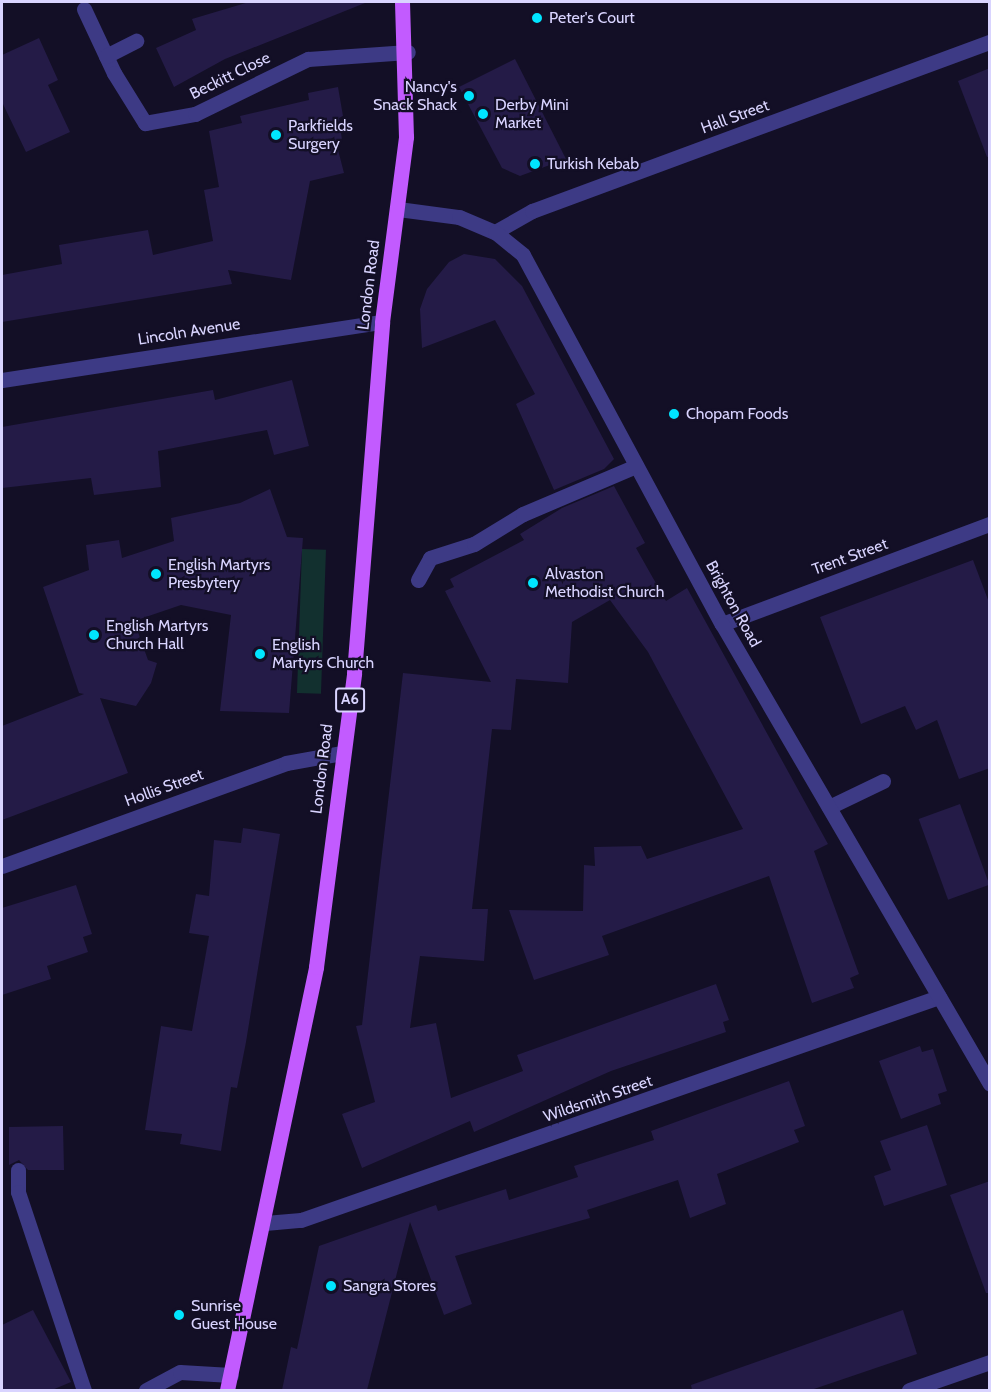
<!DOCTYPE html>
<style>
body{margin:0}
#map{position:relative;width:991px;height:1392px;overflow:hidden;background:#130f26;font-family:Cabin,sans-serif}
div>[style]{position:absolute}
.green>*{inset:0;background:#12302f;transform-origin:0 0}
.building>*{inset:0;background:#241b47;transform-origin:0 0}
.service>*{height:15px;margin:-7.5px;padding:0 7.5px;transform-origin:7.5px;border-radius:7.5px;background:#3d3a85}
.minor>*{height:15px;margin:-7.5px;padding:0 7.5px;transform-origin:7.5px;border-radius:7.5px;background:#3d3a85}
.tertiary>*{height:15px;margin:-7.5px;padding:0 7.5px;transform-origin:7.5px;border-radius:7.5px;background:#3d3a85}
.primary>*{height:15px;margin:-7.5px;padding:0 7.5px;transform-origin:7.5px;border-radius:7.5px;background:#c25bff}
.dots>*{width:16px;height:16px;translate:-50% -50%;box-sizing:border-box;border:3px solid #130f26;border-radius:50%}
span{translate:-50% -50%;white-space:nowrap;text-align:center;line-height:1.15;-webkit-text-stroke:4.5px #130f26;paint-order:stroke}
.shield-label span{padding:2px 4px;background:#130f26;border:2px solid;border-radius:4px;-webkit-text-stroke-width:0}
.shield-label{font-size:15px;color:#d9d4ff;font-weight:700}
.poi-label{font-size:16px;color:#d9d4ff}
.left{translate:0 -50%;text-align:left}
.right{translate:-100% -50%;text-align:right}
.street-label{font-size:16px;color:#d9d4ff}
.frame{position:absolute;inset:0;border:3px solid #d9d4ff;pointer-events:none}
</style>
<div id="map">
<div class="green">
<div style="left:302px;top:549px;width:24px;height:144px;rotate:2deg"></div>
</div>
<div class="building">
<div style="clip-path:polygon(249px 2px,364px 2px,365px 3px,225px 59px,174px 87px,156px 48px,196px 30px,192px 19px)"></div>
<div style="clip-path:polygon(39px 38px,58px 80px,48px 85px,70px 132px,26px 152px,2px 102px,2px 55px)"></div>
<div style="clip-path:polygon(515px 59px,566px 159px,520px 176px,502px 168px,459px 87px)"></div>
<div style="clip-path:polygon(990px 68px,990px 156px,987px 157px,958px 81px)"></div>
<div style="clip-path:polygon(338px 87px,343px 116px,339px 118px,342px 140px,336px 142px,344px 173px,310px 181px,291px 280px,228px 270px,232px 284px,2px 322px,2px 275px,62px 264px,59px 245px,148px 230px,153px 255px,213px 241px,204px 190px,219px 187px,209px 131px,242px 123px,240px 116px,309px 100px,308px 93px)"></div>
<div style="clip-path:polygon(464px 254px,495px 259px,522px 286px,614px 459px,604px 469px,554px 490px,516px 404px,535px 394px,495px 320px,422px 348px,420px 309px,427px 289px,449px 262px)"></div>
<div style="clip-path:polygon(292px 380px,309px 446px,274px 455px,267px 430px,158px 451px,161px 487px,94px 495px,91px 478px,2px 488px,2px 427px,213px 390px,215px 400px)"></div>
<div style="clip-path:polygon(614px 486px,645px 543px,636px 548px,666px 601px,687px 588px,828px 844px,814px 851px,859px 974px,850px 978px,854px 988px,812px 1003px,769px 876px,602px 936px,609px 955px,534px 980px,509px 910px,583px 911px,584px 865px,595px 866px,594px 847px,641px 846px,647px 859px,743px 829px,648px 652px,610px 600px,572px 622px,568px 683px,516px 679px,511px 730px,492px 729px,472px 909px,488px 909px,484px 961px,420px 956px,410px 1028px,436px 1023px,451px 1098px,523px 1071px,517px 1055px,716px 984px,729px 1020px,723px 1022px,726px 1032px,611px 1071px,474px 1132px,470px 1121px,362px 1168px,342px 1114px,375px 1102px,356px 1026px,362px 1025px,403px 673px,491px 682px,445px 591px,454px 587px,450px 579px,524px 540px,520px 534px,562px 508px)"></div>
<div style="clip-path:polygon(270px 489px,287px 537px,303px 538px,289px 713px,220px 711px,231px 615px,181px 605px,134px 621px,148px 660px,157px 663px,151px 683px,136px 706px,100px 698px,128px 773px,2px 820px,2px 726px,84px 694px,79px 693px,43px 587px,89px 570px,86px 545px,119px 540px,122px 558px,174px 541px,171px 518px,240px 503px)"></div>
<div style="clip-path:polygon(973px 560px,990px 605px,990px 768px,959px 779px,937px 720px,916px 730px,905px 706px,861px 724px,820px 617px)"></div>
<div style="left:960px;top:804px;width:86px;height:44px;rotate:70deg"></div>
<div style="clip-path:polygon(243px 828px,280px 834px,246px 1042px,237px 1088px,231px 1087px,221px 1151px,180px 1144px,182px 1134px,145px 1130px,161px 1026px,192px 1031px,209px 936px,189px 933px,196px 894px,209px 896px,214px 840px,241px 843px)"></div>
<div style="clip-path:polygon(76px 885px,92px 934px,83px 937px,88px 952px,47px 966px,51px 979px,2px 995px,2px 908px)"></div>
<div style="clip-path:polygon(920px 1046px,922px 1052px,933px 1049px,947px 1091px,938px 1094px,941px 1104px,901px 1119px,879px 1061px)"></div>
<div style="clip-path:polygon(789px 1081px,805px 1126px,794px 1130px,799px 1142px,717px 1174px,726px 1204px,690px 1218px,678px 1180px,587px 1210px,590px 1218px,455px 1256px,472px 1304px,444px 1315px,410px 1222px,367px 1390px,282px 1390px,291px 1347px,297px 1349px,319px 1246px,436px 1205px,438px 1211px,506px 1189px,509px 1200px,578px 1177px,574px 1166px,654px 1140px,651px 1131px)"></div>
<div style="clip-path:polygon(927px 1125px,947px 1185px,884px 1206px,874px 1176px,891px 1170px,880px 1141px)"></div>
<div style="clip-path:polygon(63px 1126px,64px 1170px,28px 1170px,19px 1160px,9px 1165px,9px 1127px)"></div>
<div style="clip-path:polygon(990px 1181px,990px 1293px,986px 1293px,950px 1195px)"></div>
<div style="clip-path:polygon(33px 1310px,71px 1382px,52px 1390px,2px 1390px,2px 1325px)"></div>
<div style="clip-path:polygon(903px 1310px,917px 1354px,811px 1390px,692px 1390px,691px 1385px)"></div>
</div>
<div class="service">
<div style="left:418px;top:580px;width:25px;rotate:-61deg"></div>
<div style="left:430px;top:558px;width:46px;rotate:-17.7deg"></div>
<div style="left:474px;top:544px;width:57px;rotate:-31.5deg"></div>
<div style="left:523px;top:514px;width:123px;rotate:-23deg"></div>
<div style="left:829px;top:807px;width:60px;rotate:-25.7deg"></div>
<div style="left:18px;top:1170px;width:22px;rotate:90deg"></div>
<div style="left:18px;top:1192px;width:209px;rotate:71.6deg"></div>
</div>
<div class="minor">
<div style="left:84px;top:9px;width:71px;rotate:64.9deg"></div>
<div style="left:114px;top:73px;width:59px;rotate:58.2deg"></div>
<div style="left:145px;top:123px;width:51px;rotate:-10.2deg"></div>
<div style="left:195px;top:114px;width:126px;rotate:-26deg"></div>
<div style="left:308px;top:59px;width:100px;rotate:-4deg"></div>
<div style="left:106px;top:56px;width:34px;rotate:-27deg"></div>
<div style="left:495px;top:232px;width:43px;rotate:-29.6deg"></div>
<div style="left:532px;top:211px;width:488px;rotate:-20.3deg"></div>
<div style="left:2px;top:380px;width:384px;rotate:-8.7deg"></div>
<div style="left:722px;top:624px;width:286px;rotate:-20.5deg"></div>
<div style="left:2px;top:866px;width:302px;rotate:-19.9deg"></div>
<div style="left:286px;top:763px;width:57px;rotate:-10.1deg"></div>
<div style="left:265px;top:1223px;width:36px;rotate:-5deg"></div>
<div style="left:301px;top:1220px;width:676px;rotate:-19.27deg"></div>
<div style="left:146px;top:1390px;width:38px;rotate:-28deg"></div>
<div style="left:180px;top:1372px;width:51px;rotate:3.4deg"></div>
<div style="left:909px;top:1390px;width:86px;rotate:-19.1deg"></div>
</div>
<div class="tertiary">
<div style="left:398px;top:209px;width:62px;rotate:7.5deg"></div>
<div style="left:459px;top:217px;width:39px;rotate:23deg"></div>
<div style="left:495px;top:232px;width:36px;rotate:39deg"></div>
<div style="left:523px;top:255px;width:419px;rotate:61.7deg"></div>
<div style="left:722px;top:624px;width:532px;rotate:59.77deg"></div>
</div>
<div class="primary">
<div style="left:227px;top:1390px;width:432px;rotate:-78.1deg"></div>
<div style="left:316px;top:967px;width:296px;rotate:-82.6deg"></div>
<div style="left:354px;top:673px;width:352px;rotate:-85.4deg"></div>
<div style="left:382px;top:322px;width:187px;rotate:-82.6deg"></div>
<div style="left:406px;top:137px;width:135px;rotate:-91.7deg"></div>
</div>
<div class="dots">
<div style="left:537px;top:18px;background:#00e5ff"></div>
<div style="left:469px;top:96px;background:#00e5ff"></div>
<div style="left:483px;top:114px;background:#00e5ff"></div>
<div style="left:276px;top:135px;background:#00e5ff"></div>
<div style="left:535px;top:164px;background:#00e5ff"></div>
<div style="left:674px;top:414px;background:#00e5ff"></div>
<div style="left:156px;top:574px;background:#00e5ff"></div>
<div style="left:533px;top:583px;background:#00e5ff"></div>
<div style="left:94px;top:635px;background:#00e5ff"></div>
<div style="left:260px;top:654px;background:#00e5ff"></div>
<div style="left:331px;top:1286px;background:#00e5ff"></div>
<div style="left:179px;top:1315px;background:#00e5ff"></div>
</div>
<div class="shield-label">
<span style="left:350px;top:700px">A6</span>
</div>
<div class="poi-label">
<span class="left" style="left:549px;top:18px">Peter's Court</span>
<span class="right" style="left:457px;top:96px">Nancy's<br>Snack Shack</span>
<span class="left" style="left:495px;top:114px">Derby Mini<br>Market</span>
<span class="left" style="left:288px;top:135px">Parkfields<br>Surgery</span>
<span class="left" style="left:547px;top:164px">Turkish Kebab</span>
<span class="left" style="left:686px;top:414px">Chopam Foods</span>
<span class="left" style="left:168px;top:574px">English Martyrs<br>Presbytery</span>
<span class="left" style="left:545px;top:583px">Alvaston<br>Methodist Church</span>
<span class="left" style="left:106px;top:635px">English Martyrs<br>Church Hall</span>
<span class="left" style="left:272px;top:654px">English<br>Martyrs Church</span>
<span class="left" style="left:343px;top:1286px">Sangra Stores</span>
<span class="left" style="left:191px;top:1315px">Sunrise<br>Guest House</span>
</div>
<div class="street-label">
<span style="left:230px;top:76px;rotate:-26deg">Beckitt Close</span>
<span style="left:735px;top:117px;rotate:-20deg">Hall Street</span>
<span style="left:369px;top:285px;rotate:-83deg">London Road</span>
<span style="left:189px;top:332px;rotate:-9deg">Lincoln Avenue</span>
<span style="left:850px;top:557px;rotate:-20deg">Trent Street</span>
<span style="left:733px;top:604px;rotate:61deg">Brighton Road</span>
<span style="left:322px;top:769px;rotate:-83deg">London Road</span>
<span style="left:164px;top:788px;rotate:-20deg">Hollis Street</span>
<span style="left:598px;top:1099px;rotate:-19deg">Wildsmith Street</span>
</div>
<div class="frame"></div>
</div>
